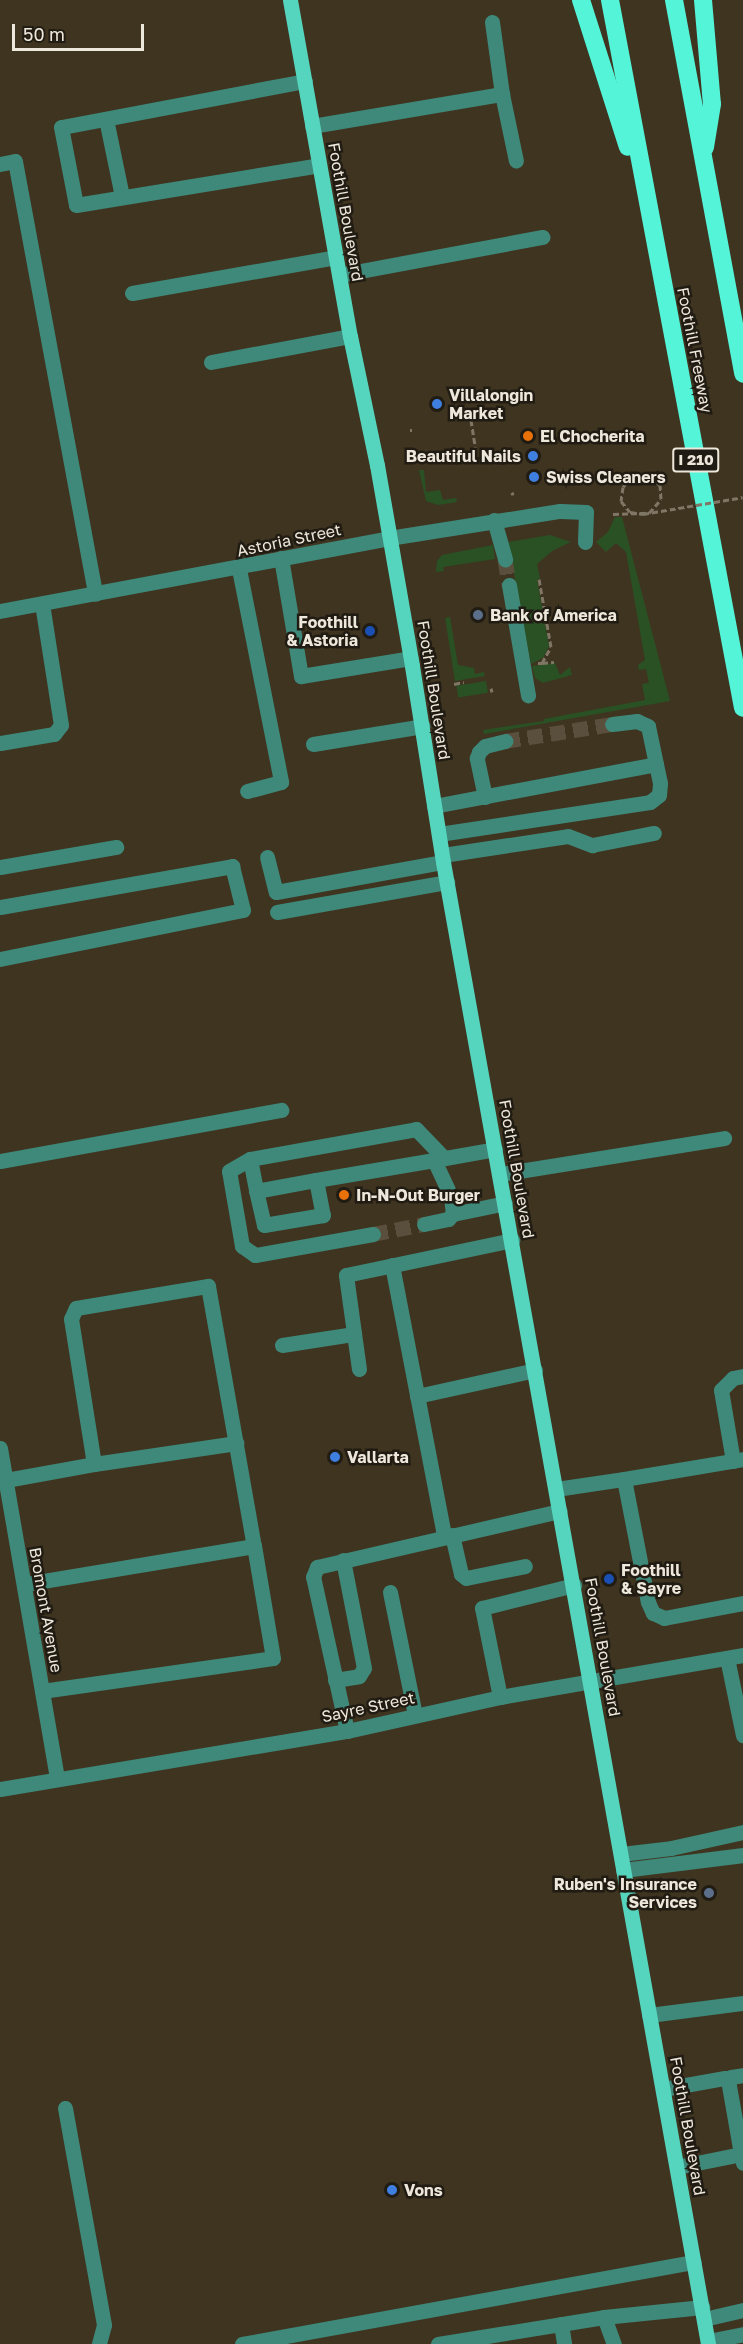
<!DOCTYPE html>
<style>
body{margin:0}
#map{position:relative;width:743px;height:2344px;overflow:hidden;background:#3f3420;font-family:"Golos Text",sans-serif}
div>[style]{position:absolute}
.green>*{inset:0;background:#295124;transform-origin:0 0}
.minor-tunnel>*{height:15px;margin-top:-7.5px;transform-origin:0;background:repeating-linear-gradient(90deg,#594f3c 0 15px,transparent 0 23px)}
.path>*{height:3px;margin-top:-1.5px;transform-origin:0;background:repeating-linear-gradient(90deg,#7f7665 0 6px,transparent 0 9px)}
.minor>*{height:15px;margin:-7.5px;padding:0 7.5px;transform-origin:7.5px;border-radius:7.5px;background:#3e897a}
.major>*{height:15px;margin:-7.5px;padding:0 7.5px;transform-origin:7.5px;border-radius:7.5px;background:#55d5be}
.highway>*{height:18px;margin:-9px;padding:0 9px;transform-origin:9px;border-radius:9px;background:#54f4d9}
.path-bridge>*{height:3px;margin-top:-1.5px;transform-origin:0;background:repeating-linear-gradient(90deg,#7f7665 0 6px,transparent 0 9px)}
.dots>*{width:16px;height:16px;translate:-50% -50%;box-sizing:border-box;border:3px solid #211c13;border-radius:50%}
span{translate:-50% -50%;white-space:nowrap;text-align:center;line-height:1.15;-webkit-text-stroke:5px #211c13;paint-order:stroke}
.shield-label span{padding:2px 4px;background:#211c13;border:2px solid;border-radius:4px;-webkit-text-stroke-width:0}
.shield-label{font-size:15px;color:#eee7db;font-weight:700}
.street-label{font-size:16px;color:#eee7db}
.poi-label{font-size:16px;color:#eee7db;font-weight:700}
.left{translate:0 -50%;text-align:left}
.right{translate:-100% -50%;text-align:right}
.scale{position:absolute;left:12px;top:24px;width:132px;height:27px;box-sizing:border-box;border:3px solid #eee7db;border-top:0;padding-left:8px;font-size:18px;line-height:21px;white-space:nowrap;color:#eee7db;-webkit-text-stroke:4px #211c13;paint-order:stroke}
</style>
<div id="map">
<div class="green">
<div style="clip-path:polygon(419px 470px,424px 470px,426px 492px,440px 490px,443px 500px,456px 498px,457px 502px,438px 505px,426px 501px)"></div>
<div style="clip-path:polygon(615px 517px,622px 517px,670px 701px,484px 734px,483px 730px,544px 721px,544px 719px,645px 700px,642px 684px,649px 683px,646px 669px,639px 670px,638px 665px,645px 660px,626px 552px,616px 543px,606px 552px,596px 542px,608px 532px)"></div>
<div style="clip-path:polygon(550px 535px,571px 542px,552px 551px,537px 564px,540px 579px,537px 580px,549px 646px,543px 658px,531px 664px,508px 542px)"></div>
<div style="clip-path:polygon(493px 545px,495px 559px,443px 567px,444px 571px,436px 572px,437px 561px,442px 555px)"></div>
<div style="clip-path:polygon(450px 617px,458px 665px,474px 668px,475px 674px,484px 672px,485px 676px,455px 681px,445px 618px)"></div>
<div style="clip-path:polygon(555px 663px,560px 675px,570px 667px,572px 675px,543px 683px,535px 678px,532px 666px)"></div>
<div style="left:486px;top:681px;width:12px;height:30px;rotate:81deg"></div>
</div>
<div class="minor-tunnel">
<div style="left:505px;top:559px;width:26px;rotate:81deg"></div>
<div style="left:505px;top:741px;width:108px;rotate:-9deg"></div>
<div style="left:373px;top:1234px;width:52px;rotate:-11.1deg"></div>
</div>
<div class="path">
<div style="left:471px;top:420px;width:30px;rotate:81deg"></div>
<div style="left:410px;top:430px;width:2px"></div>
<div style="left:512px;top:492px;width:3px;rotate:72deg"></div>
<div style="left:613px;top:514px;width:36px;rotate:-2deg"></div>
<div style="left:649px;top:513px;width:18px;rotate:-49deg"></div>
<div style="left:661px;top:499px;width:14px;rotate:-94deg"></div>
<div style="left:538px;top:663px;width:4px"></div>
<div style="left:542px;top:663px;width:18px;rotate:-61deg"></div>
<div style="left:551px;top:647px;width:69px;rotate:-100deg"></div>
<div style="left:542px;top:663px;width:12px;rotate:-5deg"></div>
<div style="left:454px;top:684px;width:10px;rotate:-11deg"></div>
<div style="left:491px;top:688px;width:4px;rotate:76deg"></div>
</div>
<div class="minor">
<div style="left:492px;top:22px;width:73px;rotate:82.1deg"></div>
<div style="left:305px;top:81px;width:248px;rotate:169.3deg"></div>
<div style="left:61px;top:127px;width:79px;rotate:79.1deg"></div>
<div style="left:76px;top:205px;width:246px;rotate:-9.3deg"></div>
<div style="left:106px;top:119px;width:79px;rotate:78.3deg"></div>
<div style="left:312px;top:126px;width:193px;rotate:-9.6deg"></div>
<div style="left:502px;top:94px;width:68px;rotate:78.2deg"></div>
<div style="left:0;top:164px;width:15px;rotate:-11deg"></div>
<div style="left:15px;top:161px;width:440px;rotate:79.5deg"></div>
<div style="left:339px;top:275px;width:207px;rotate:-10.6deg"></div>
<div style="left:132px;top:293px;width:207px;rotate:-10deg"></div>
<div style="left:211px;top:362px;width:141px;rotate:-10.6deg"></div>
<div style="left:494px;top:520px;width:41px;rotate:74.2deg"></div>
<div style="left:281px;top:558px;width:120px;rotate:80.4deg"></div>
<div style="left:301px;top:676px;width:111px;rotate:-9.3deg"></div>
<div style="left:239px;top:569px;width:217px;rotate:78.8deg"></div>
<div style="left:281px;top:782px;width:35px;rotate:165deg"></div>
<div style="left:509px;top:585px;width:112px;rotate:80.2deg"></div>
<div style="left:0;top:611px;width:396px;rotate:-10.6deg"></div>
<div style="left:389px;top:538px;width:173px;rotate:-9deg"></div>
<div style="left:560px;top:511px;width:26px;rotate:2deg"></div>
<div style="left:586px;top:512px;width:30px;rotate:92deg"></div>
<div style="left:0;top:743px;width:55px;rotate:-9.5deg"></div>
<div style="left:54px;top:734px;width:11px;rotate:-52deg"></div>
<div style="left:61px;top:725px;width:122px;rotate:-98.9deg"></div>
<div style="left:313px;top:744px;width:111px;rotate:-9.3deg"></div>
<div style="left:485px;top:797px;width:40px;rotate:-102deg"></div>
<div style="left:477px;top:758px;width:6px;rotate:-72deg"></div>
<div style="left:479px;top:752px;width:8px;rotate:-45deg"></div>
<div style="left:485px;top:746px;width:21px;rotate:-14deg"></div>
<div style="left:434px;top:806px;width:226px;rotate:-10.7deg"></div>
<div style="left:439px;top:834px;width:213px;rotate:-8.6deg"></div>
<div style="left:650px;top:802px;width:11px;rotate:-38deg"></div>
<div style="left:659px;top:795px;width:12px;rotate:-85deg"></div>
<div style="left:660px;top:783px;width:58px;rotate:-101.9deg"></div>
<div style="left:648px;top:726px;width:12px;rotate:-156deg"></div>
<div style="left:637px;top:721px;width:25px;rotate:173deg"></div>
<div style="left:443px;top:855px;width:126px;rotate:-8.6deg"></div>
<div style="left:568px;top:836px;width:26px;rotate:21deg"></div>
<div style="left:592px;top:845px;width:63px;rotate:-11deg"></div>
<div style="left:267px;top:857px;width:36px;rotate:76deg"></div>
<div style="left:276px;top:892px;width:170px;rotate:-10.2deg"></div>
<div style="left:0;top:867px;width:118px;rotate:-9.8deg"></div>
<div style="left:0;top:907px;width:236px;rotate:-10deg"></div>
<div style="left:232px;top:866px;width:45px;rotate:76deg"></div>
<div style="left:243px;top:910px;width:248px;rotate:168.6deg"></div>
<div style="left:277px;top:912px;width:173px;rotate:-10deg"></div>
<div style="left:250px;top:1159px;width:33px;rotate:79deg"></div>
<div style="left:434px;top:1160px;width:40px;rotate:65deg"></div>
<div style="left:451px;top:1196px;width:18px;rotate:84deg"></div>
<div style="left:0;top:1161px;width:286px;rotate:-10.3deg"></div>
<div style="left:500px;top:1174px;width:227px;rotate:-9.1deg"></div>
<div style="left:316px;top:1180px;width:36px;rotate:79deg"></div>
<div style="left:323px;top:1215px;width:60px;rotate:170.4deg"></div>
<div style="left:264px;top:1225px;width:35px;rotate:-103deg"></div>
<div style="left:256px;top:1191px;width:61px;rotate:-10.4deg"></div>
<div style="left:316px;top:1180px;width:120px;rotate:-9.6deg"></div>
<div style="left:434px;top:1160px;width:62px;rotate:-10.2deg"></div>
<div style="left:424px;top:1224px;width:25px;rotate:-12deg"></div>
<div style="left:448px;top:1219px;width:7px;rotate:-45deg"></div>
<div style="left:453px;top:1214px;width:53px;rotate:-11.9deg"></div>
<div style="left:373px;top:1234px;width:120px;rotate:169.9deg"></div>
<div style="left:255px;top:1255px;width:16px;rotate:-145deg"></div>
<div style="left:242px;top:1246px;width:76px;rotate:-99.8deg"></div>
<div style="left:229px;top:1171px;width:24px;rotate:-30deg"></div>
<div style="left:250px;top:1159px;width:169px;rotate:-10.2deg"></div>
<div style="left:416px;top:1129px;width:40px;rotate:46deg"></div>
<div style="left:392px;top:1265px;width:276px;rotate:79.1deg"></div>
<div style="left:282px;top:1345px;width:73px;rotate:-8.7deg"></div>
<div style="left:359px;top:1369px;width:95px;rotate:-97.9deg"></div>
<div style="left:346px;top:1275px;width:170px;rotate:-11.9deg"></div>
<div style="left:417px;top:1396px;width:121px;rotate:-12.4deg"></div>
<div style="left:0;top:1448px;width:335px;rotate:80.2deg"></div>
<div style="left:733px;top:1461px;width:72px;rotate:-99.6deg"></div>
<div style="left:721px;top:1390px;width:17px;rotate:-45deg"></div>
<div style="left:733px;top:1378px;width:10px;rotate:-11deg"></div>
<div style="left:94px;top:1464px;width:144px;rotate:-8.4deg"></div>
<div style="left:624px;top:1479px;width:121px;rotate:-9.5deg"></div>
<div style="left:6px;top:1480px;width:89px;rotate:-10.3deg"></div>
<div style="left:94px;top:1464px;width:147px;rotate:-99deg"></div>
<div style="left:71px;top:1319px;width:12px;rotate:-66deg"></div>
<div style="left:76px;top:1308px;width:134px;rotate:-9.5deg"></div>
<div style="left:208px;top:1286px;width:264px;rotate:80deg"></div>
<div style="left:254px;top:1546px;width:233px;rotate:170.6deg"></div>
<div style="left:556px;top:1489px;width:69px;rotate:-8.4deg"></div>
<div style="left:624px;top:1479px;width:125px;rotate:79deg"></div>
<div style="left:648px;top:1602px;width:12px;rotate:66deg"></div>
<div style="left:653px;top:1613px;width:12px;rotate:24deg"></div>
<div style="left:664px;top:1618px;width:80px;rotate:-10.8deg"></div>
<div style="left:452px;top:1535px;width:40px;rotate:77deg"></div>
<div style="left:461px;top:1574px;width:6px;rotate:39deg"></div>
<div style="left:466px;top:1578px;width:60px;rotate:-11.5deg"></div>
<div style="left:390px;top:1592px;width:126px;rotate:78.5deg"></div>
<div style="left:727px;top:1658px;width:79px;rotate:78.3deg"></div>
<div style="left:335px;top:1680px;width:24px;rotate:-9deg"></div>
<div style="left:359px;top:1676px;width:9px;rotate:-58deg"></div>
<div style="left:364px;top:1668px;width:110px;rotate:-101deg"></div>
<div style="left:42px;top:1691px;width:233px;rotate:-8.1deg"></div>
<div style="left:273px;top:1658px;width:114px;rotate:-99.6deg"></div>
<div style="left:500px;top:1697px;width:91px;rotate:-101.4deg"></div>
<div style="left:482px;top:1608px;width:95px;rotate:-14deg"></div>
<div style="left:347px;top:1731px;width:158px;rotate:-102.4deg"></div>
<div style="left:313px;top:1577px;width:11px;rotate:-68deg"></div>
<div style="left:317px;top:1567px;width:249px;rotate:-13deg"></div>
<div style="left:0;top:1789px;width:352px;rotate:-9.5deg"></div>
<div style="left:347px;top:1731px;width:157px;rotate:-12.5deg"></div>
<div style="left:500px;top:1697px;width:247px;rotate:-9.8deg"></div>
<div style="left:621px;top:1854px;width:50px;rotate:-6.8deg"></div>
<div style="left:671px;top:1848px;width:74px;rotate:-12.5deg"></div>
<div style="left:623px;top:1870px;width:121px;rotate:-7.1deg"></div>
<div style="left:649px;top:2015px;width:95px;rotate:-7.3deg"></div>
<div style="left:728px;top:2080px;width:4px;rotate:-45deg"></div>
<div style="left:731px;top:2077px;width:12px;rotate:-9deg"></div>
<div style="left:663px;top:2089px;width:63px;rotate:-10.1deg"></div>
<div style="left:725px;top:2078px;width:4px;rotate:34deg"></div>
<div style="left:728px;top:2080px;width:75px;rotate:80deg"></div>
<div style="left:65px;top:2108px;width:220px;rotate:79.8deg"></div>
<div style="left:104px;top:2325px;width:20px;rotate:105deg"></div>
<div style="left:677px;top:2167px;width:65px;rotate:-11.5deg"></div>
<div style="left:741px;top:2154px;width:9px;rotate:77deg"></div>
<div style="left:604px;top:2317px;width:29px;rotate:70deg"></div>
<div style="left:704px;top:2319px;width:40px;rotate:-13deg"></div>
<div style="left:561px;top:2324px;width:20px;rotate:81deg"></div>
<div style="left:708px;top:2341px;width:36px;rotate:-11deg"></div>
<div style="left:242px;top:2344px;width:459px;rotate:-10.3deg"></div>
<div style="left:438px;top:2344px;width:168px;rotate:-9.2deg"></div>
<div style="left:604px;top:2317px;width:99px;rotate:-5.8deg"></div>
</div>
<div class="major">
<div style="left:290px;top:0;width:341px;rotate:79.9deg"></div>
<div style="left:350px;top:336px;width:132px;rotate:78.2deg"></div>
<div style="left:377px;top:465px;width:204px;rotate:80.1deg"></div>
<div style="left:412px;top:666px;width:198px;rotate:81deg"></div>
<div style="left:443px;top:862px;width:1506px;rotate:79.86deg"></div>
</div>
<div class="highway">
<div style="left:581px;top:0;width:154px;rotate:72.3deg"></div>
<div style="left:610px;top:0;width:720px;rotate:79.36deg"></div>
<div style="left:674px;top:0;width:380px;rotate:79.5deg"></div>
<div style="left:703px;top:0;width:104px;rotate:85.1deg"></div>
<div style="left:712px;top:104px;width:44px;rotate:99.2deg"></div>
</div>
<div class="path-bridge">
<div style="left:660px;top:485px;width:17px;rotate:-144deg"></div>
<div style="left:646px;top:475px;width:14px;rotate:176deg"></div>
<div style="left:632px;top:476px;width:14px;rotate:129deg"></div>
<div style="left:623px;top:487px;width:14px;rotate:98deg"></div>
<div style="left:621px;top:501px;width:14px;rotate:51deg"></div>
<div style="left:630px;top:512px;width:13px;rotate:9deg"></div>
<div style="left:643px;top:514px;width:101px;rotate:-9.6deg"></div>
</div>
<div class="dots">
<div style="left:437px;top:404px;background:#3f7fe0"></div>
<div style="left:528px;top:436px;background:#e8710a"></div>
<div style="left:533px;top:456px;background:#3f7fe0"></div>
<div style="left:534px;top:477px;background:#3f7fe0"></div>
<div style="left:478px;top:615px;background:#5c6f8a"></div>
<div style="left:370px;top:631px;background:#1a4fb4"></div>
<div style="left:344px;top:1195px;background:#e8710a"></div>
<div style="left:335px;top:1457px;background:#3f7fe0"></div>
<div style="left:609px;top:1579px;background:#1a4fb4"></div>
<div style="left:709px;top:1893px;background:#5c6f8a"></div>
<div style="left:392px;top:2190px;background:#3f7fe0"></div>
</div>
<div class="shield-label">
<span style="left:696px;top:460px">I 210</span>
</div>
<div class="street-label">
<span style="left:346px;top:212px;rotate:80deg">Foothill Boulevard</span>
<span style="left:695px;top:350px;rotate:79deg">Foothill Freeway</span>
<span style="left:289px;top:540px;rotate:-12deg">Astoria Street</span>
<span style="left:434px;top:690px;rotate:81deg">Foothill Boulevard</span>
<span style="left:517px;top:1169px;rotate:80deg">Foothill Boulevard</span>
<span style="left:46px;top:1610px;rotate:80deg">Bromont Avenue</span>
<span style="left:603px;top:1647px;rotate:80deg">Foothill Boulevard</span>
<span style="left:368px;top:1707px;rotate:-12deg">Sayre Street</span>
<span style="left:688px;top:2126px;rotate:80deg">Foothill Boulevard</span>
</div>
<div class="poi-label">
<span class="left" style="left:449px;top:404px">Villalongin<br>Market</span>
<span class="left" style="left:540px;top:436px">El Chocherita</span>
<span class="right" style="left:521px;top:456px">Beautiful Nails</span>
<span class="left" style="left:546px;top:477px">Swiss Cleaners</span>
<span class="left" style="left:490px;top:615px">Bank of America</span>
<span class="right" style="left:358px;top:631px">Foothill<br>&amp; Astoria</span>
<span class="left" style="left:356px;top:1195px">In-N-Out Burger</span>
<span class="left" style="left:347px;top:1457px">Vallarta</span>
<span class="left" style="left:621px;top:1579px">Foothill<br>&amp; Sayre</span>
<span class="right" style="left:697px;top:1893px">Ruben's Insurance<br>Services</span>
<span class="left" style="left:404px;top:2190px">Vons</span>
</div>
<div class="scale">50 m</div>
</div>
